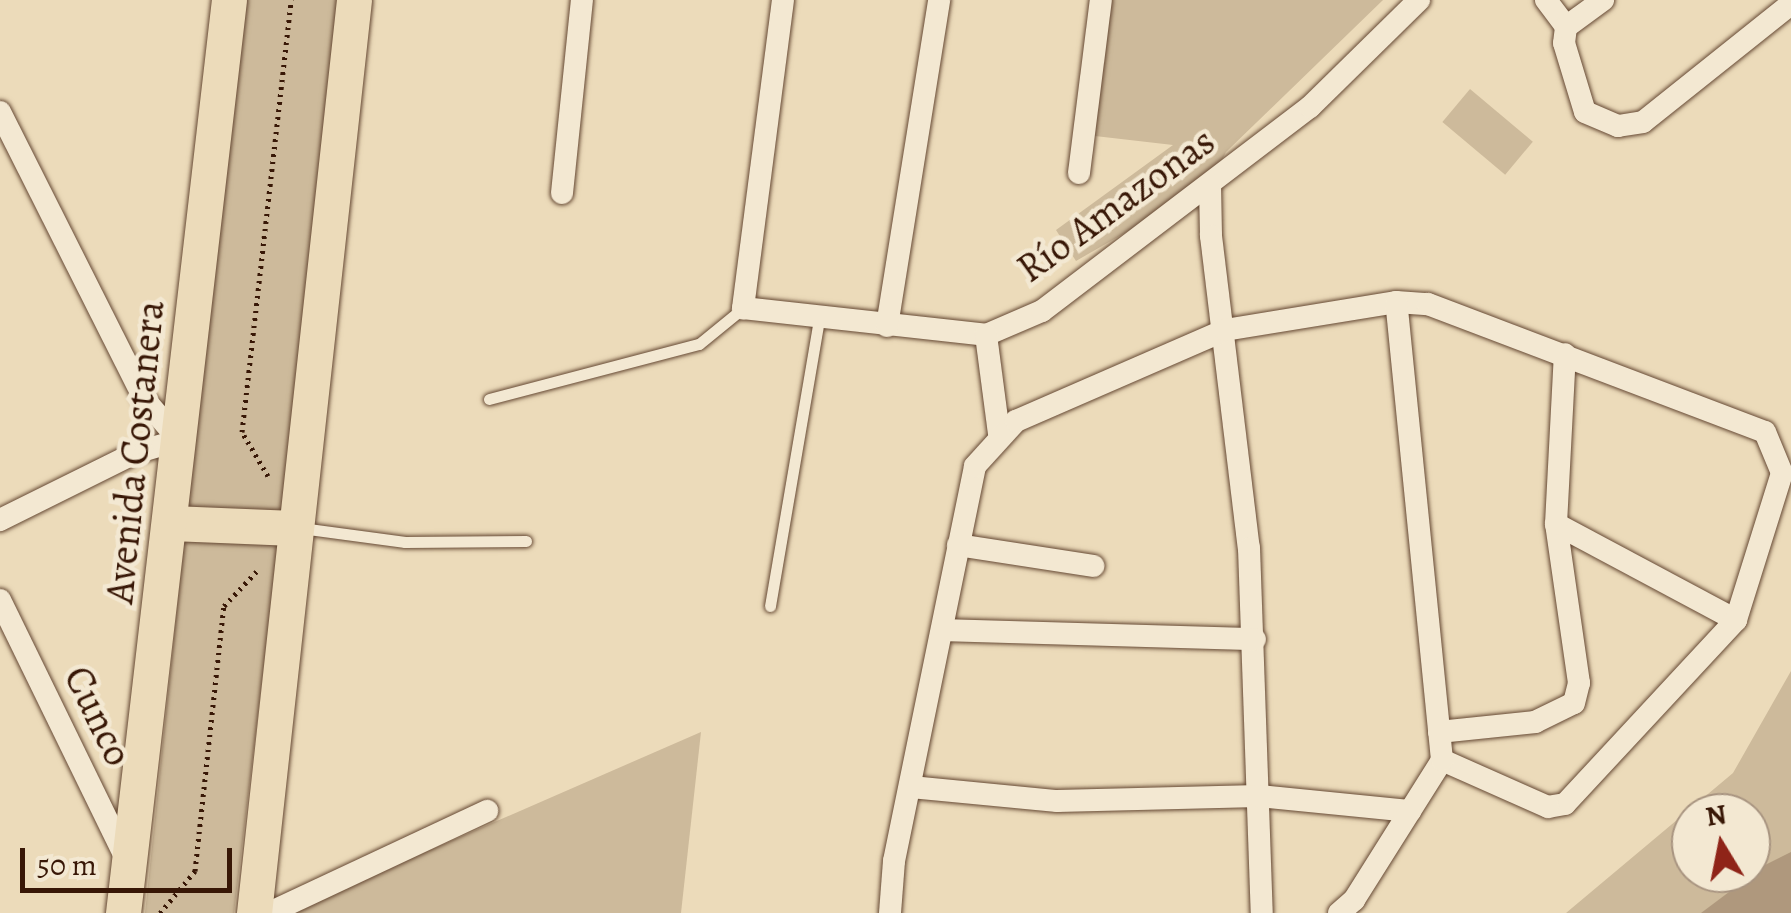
<!DOCTYPE html>
<meta charset="utf-8">
<style>
body{margin:0}
#map{position:relative;width:1791px;height:913px;overflow:hidden;background:#ecdbba;font-family:Alegreya,serif}
div>[style]{position:absolute}
.green>*{inset:0;background:#cdba9b;transform-origin:0 0}
.water>*{inset:0;background:#af987d}
.path>*{height:5px;margin-top:-2.5px;transform-origin:0;background:repeating-linear-gradient(90deg,#381706 0 2.5px,transparent 0 7.5px)}
.roads{filter:drop-shadow(0 0 2px #654833) drop-shadow(0 0 2px #654833)}
.lane>*{height:11px;margin:-5.5px;padding:0 5.5px;transform-origin:5.5px;border-radius:5.5px;background:#f3e8d2}
.street>*{height:22px;margin:-11px;padding:0 11px;transform-origin:11px;border-radius:11px;background:#f3e8d2}
.primary>*{height:35px;margin:-17.5px;padding:0 17.5px;transform-origin:17.5px;border-radius:17.5px;background:#ecdbba}
span{translate:-50% -50%;white-space:nowrap;text-align:center;line-height:1.15;-webkit-text-stroke:9px #f3e8d2;paint-order:stroke}
.street-label{font-size:40px;color:#381706}
.north{position:absolute;left:1671px;top:793px;width:100px;height:100px;box-sizing:border-box;background:#f3e8d2;border:2px solid #a89480;border-radius:50%;rotate:350deg;font-size:28px;font-weight:700;line-height:40px;text-align:center;color:#381706}
.north::after{content:'';display:block;margin:auto;width:35px;height:45px;background:#8f2418;clip-path:polygon(50% 0,100% 100%,50% 72%,0 100%)}
.scale{position:absolute;left:20px;top:848px;width:212px;height:45px;box-sizing:border-box;border:5px solid #381706;border-top:0;padding-left:12px;font-size:30px;line-height:35px;white-space:nowrap;color:#381706;-webkit-text-stroke:8px #f3e8d2;paint-order:stroke}
</style>
<div id="map">
<div class="green">
<div style="clip-path:polygon(241px 0,344px 0,234px 913px,145px 913px)"></div>
<div style="clip-path:polygon(1109px 0,1383px 0,1226px 152px,1210px 184px,1076px 261px,1056px 230px,1173px 145px,1095px 136px)"></div>
<div style="left:1470px;top:89px;width:82px;height:43px;rotate:40deg"></div>
<div style="clip-path:polygon(evenodd,1791px 671px,1791px 913px,1566px 913px,1733px 773px,1791px 671px,1691px 813px,1751px 813px,1751px 873px,1691px 873px,1691px 813px)"></div>
<div style="clip-path:polygon(701px 732px,681px 913px,286px 913px)"></div>
</div>
<div class="water">
<div style="clip-path:polygon(1791px 852px,1791px 913px,1701px 913px,1765px 865px)"></div>
</div>
<div class="path">
<div style="left:268px;top:476px;width:51px;rotate:-120.6deg"></div>
<div style="left:242px;top:432px;width:435px;rotate:-83.5deg"></div>
<div style="left:160px;top:913px;width:55px;rotate:-50.2deg"></div>
<div style="left:195px;top:871px;width:267px;rotate:-83.8deg"></div>
<div style="left:224px;top:606px;width:48px;rotate:-46.7deg"></div>
</div>
<div class="roads">
<div class="lane">
<div style="left:489px;top:399px;width:217px;rotate:-14.7deg"></div>
<div style="left:699px;top:344px;width:57px;rotate:-39.3deg"></div>
<div style="left:301px;top:528px;width:105px;rotate:7.7deg"></div>
<div style="left:405px;top:542px;width:121px;rotate:-0.5deg"></div>
<div style="left:770px;top:606px;width:292px;rotate:-80.3deg"></div>
</div>
<div class="street">
<div style="left:783px;top:0;width:311px;rotate:97.4deg"></div>
<div style="left:743px;top:308px;width:244px;rotate:6.3deg"></div>
<div style="left:986px;top:335px;width:61px;rotate:-23.2deg"></div>
<div style="left:1042px;top:311px;width:337px;rotate:-37.3deg"></div>
<div style="left:1310px;top:107px;width:153px;rotate:-44.5deg"></div>
<div style="left:1546px;top:0;width:34px;rotate:53deg"></div>
<div style="left:1566px;top:27px;width:16px;rotate:97deg"></div>
<div style="left:1564px;top:43px;width:72px;rotate:73.1deg"></div>
<div style="left:1585px;top:112px;width:36px;rotate:23deg"></div>
<div style="left:1618px;top:126px;width:25px;rotate:-9deg"></div>
<div style="left:1643px;top:122px;width:189px;rotate:-38.6deg"></div>
<div style="left:1566px;top:27px;width:46px;rotate:-36.1deg"></div>
<div style="left:0;top:112px;width:322px;rotate:63.3deg"></div>
<div style="left:145px;top:400px;width:52px;rotate:49.6deg"></div>
<div style="left:179px;top:440px;width:46px;rotate:163.5deg"></div>
<div style="left:135px;top:453px;width:151px;rotate:153.6deg"></div>
<div style="left:1079px;top:173px;width:174px;rotate:-82.8deg"></div>
<div style="left:1210px;top:184px;width:52px;rotate:88.9deg"></div>
<div style="left:1211px;top:236px;width:314px;rotate:83.1deg"></div>
<div style="left:1249px;top:548px;width:365px;rotate:88deg"></div>
<div style="left:562px;top:193px;width:194px;rotate:-84.1deg"></div>
<div style="left:887px;top:326px;width:330px;rotate:-80.9deg"></div>
<div style="left:986px;top:335px;width:100px;rotate:82.5deg"></div>
<div style="left:1556px;top:524px;width:204px;rotate:28.1deg"></div>
<div style="left:958px;top:545px;width:137px;rotate:8.8deg"></div>
<div style="left:0;top:600px;width:292px;rotate:64deg"></div>
<div style="left:943px;top:630px;width:312px;rotate:1.7deg"></div>
<div style="left:1439px;top:732px;width:97px;rotate:-5.9deg"></div>
<div style="left:1535px;top:722px;width:43px;rotate:-26deg"></div>
<div style="left:1574px;top:703px;width:21px;rotate:-76deg"></div>
<div style="left:1579px;top:683px;width:161px;rotate:-98.2deg"></div>
<div style="left:1556px;top:524px;width:170px;rotate:-87deg"></div>
<div style="left:911px;top:787px;width:147px;rotate:5.5deg"></div>
<div style="left:1057px;top:801px;width:202px;rotate:-1.4deg"></div>
<div style="left:1259px;top:796px;width:152px;rotate:5.7deg"></div>
<div style="left:269px;top:913px;width:241px;rotate:-25.1deg"></div>
<div style="left:890px;top:913px;width:52px;rotate:-85.6deg"></div>
<div style="left:894px;top:861px;width:403px;rotate:-78.4deg"></div>
<div style="left:975px;top:466px;width:61px;rotate:-47.7deg"></div>
<div style="left:1016px;top:421px;width:228px;rotate:-23.5deg"></div>
<div style="left:1225px;top:330px;width:173px;rotate:-9.3deg"></div>
<div style="left:1396px;top:302px;width:32px;rotate:4deg"></div>
<div style="left:1428px;top:304px;width:360px;rotate:20.8deg"></div>
<div style="left:1765px;top:432px;width:44px;rotate:67.5deg"></div>
<div style="left:1782px;top:473px;width:154px;rotate:107.4deg"></div>
<div style="left:1736px;top:620px;width:251px;rotate:132.9deg"></div>
<div style="left:1565px;top:804px;width:17px;rotate:170deg"></div>
<div style="left:1548px;top:807px;width:116px;rotate:-156.1deg"></div>
<div style="left:1339px;top:913px;width:20px;rotate:-41deg"></div>
<div style="left:1354px;top:900px;width:165px;rotate:-57.8deg"></div>
<div style="left:1442px;top:760px;width:460px;rotate:-95.7deg"></div>
</div>
<div class="primary">
<div style="left:170px;top:523px;width:125px;rotate:2.3deg"></div>
<div style="left:123px;top:913px;width:919px;rotate:-83.38deg"></div>
<div style="left:254px;top:913px;width:918px;rotate:-83.75deg"></div>
</div>
</div>
<div class="street-label">
<span style="left:1116px;top:205px;rotate:-36deg">Río Amazonas</span>
<span style="left:135px;top:452px;rotate:-84deg">Avenida Costanera</span>
<span style="left:98px;top:716px;rotate:64deg">Cunco</span>
</div>
<div class="north">N</div>
<div class="scale">50 m</div>
</div>
